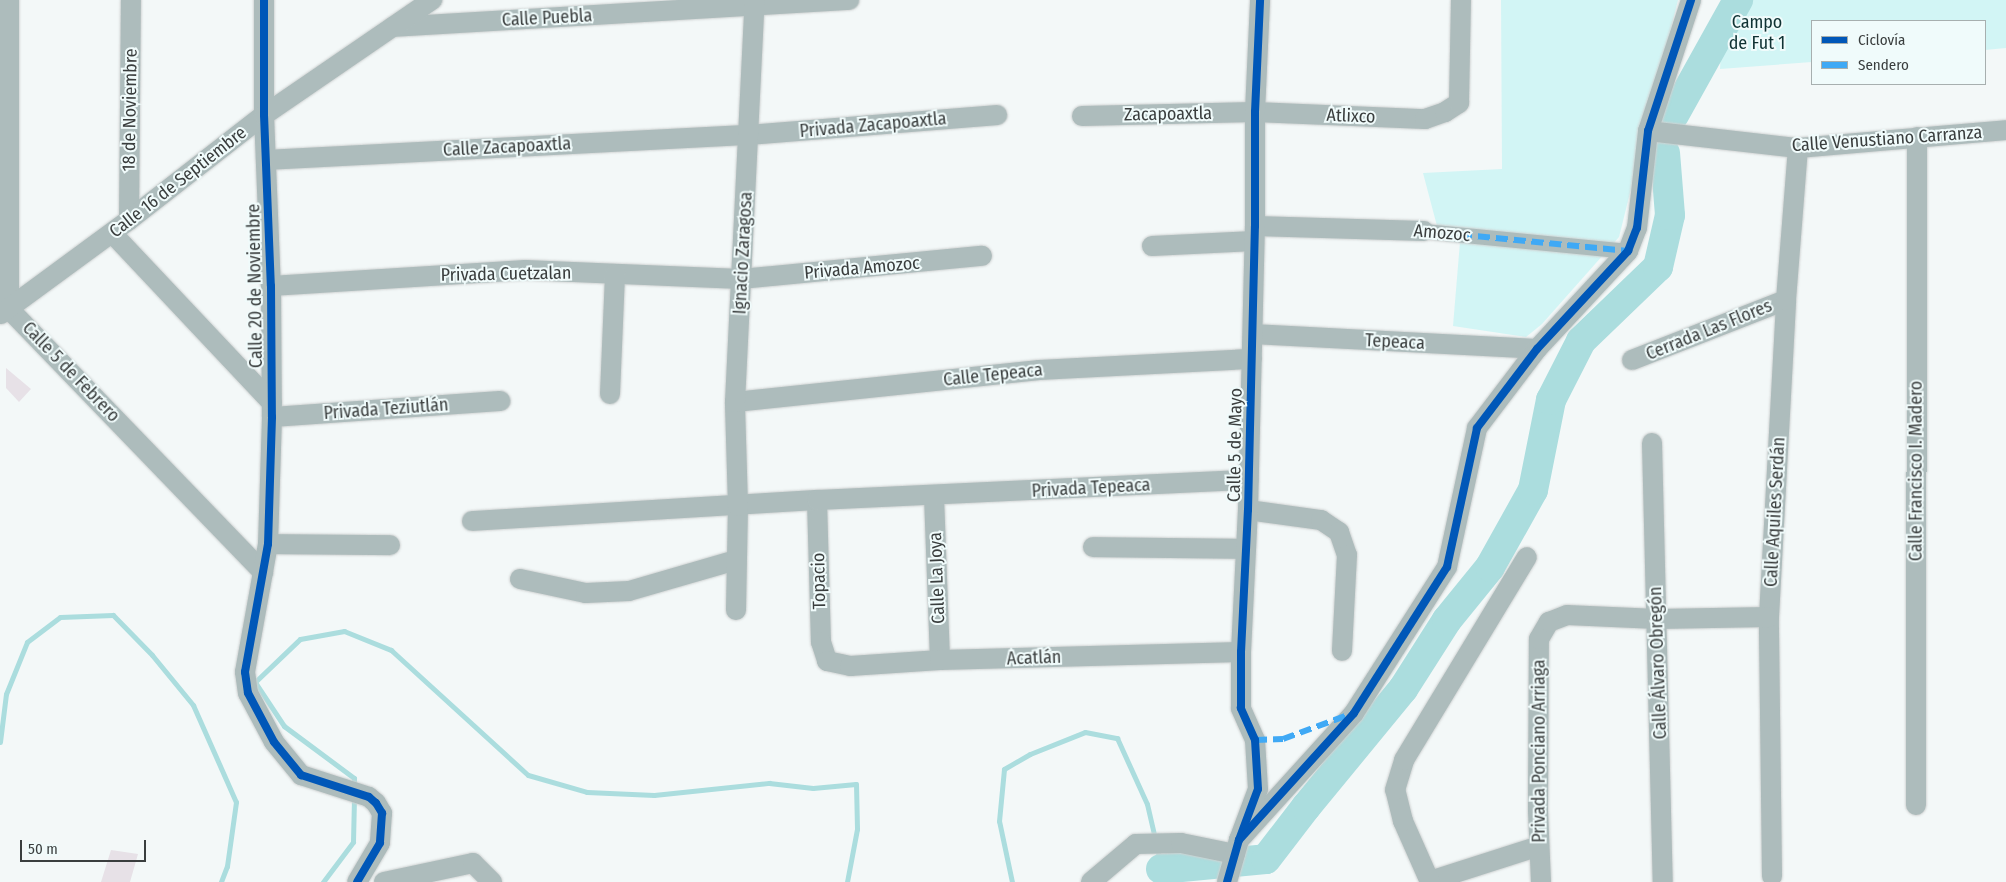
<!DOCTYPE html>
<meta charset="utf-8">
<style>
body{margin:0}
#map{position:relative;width:2006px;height:882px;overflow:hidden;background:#f3f8f8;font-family:"Fira Sans Condensed",sans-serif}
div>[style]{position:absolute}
.green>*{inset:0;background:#d2f5f5}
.stream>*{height:5px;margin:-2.5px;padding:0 2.5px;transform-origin:2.5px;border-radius:2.5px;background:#abddde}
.river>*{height:30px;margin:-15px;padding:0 15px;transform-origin:15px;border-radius:15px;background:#abddde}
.building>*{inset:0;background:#e7e1e7}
.roads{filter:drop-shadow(0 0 1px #cfd2d2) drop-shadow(0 0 1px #cfd2d2)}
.pedestrian>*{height:15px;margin:-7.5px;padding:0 7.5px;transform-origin:7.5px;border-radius:7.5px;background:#adbcbc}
.minor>*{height:20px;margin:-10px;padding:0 10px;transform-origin:10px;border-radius:10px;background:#adbcbc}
.quiet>*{height:6px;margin-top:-3px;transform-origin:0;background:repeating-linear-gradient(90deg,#3fa9f5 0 12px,transparent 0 18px)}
.cycleway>*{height:8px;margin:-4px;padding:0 4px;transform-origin:4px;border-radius:4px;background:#0057b8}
span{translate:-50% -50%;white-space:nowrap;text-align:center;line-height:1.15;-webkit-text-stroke:4px #f0fbfb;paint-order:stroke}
.street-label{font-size:18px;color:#3a3e3e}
.park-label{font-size:18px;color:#0f3233}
.legend{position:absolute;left:1811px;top:20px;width:175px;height:65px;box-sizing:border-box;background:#f0fbfb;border:1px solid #a7afaf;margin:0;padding:6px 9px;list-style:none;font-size:15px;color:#3a3e3e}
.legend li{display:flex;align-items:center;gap:10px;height:25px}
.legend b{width:25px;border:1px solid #a7afaf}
.scale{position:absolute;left:20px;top:840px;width:126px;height:22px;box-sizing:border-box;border:2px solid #3a3e3e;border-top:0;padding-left:6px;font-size:15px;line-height:18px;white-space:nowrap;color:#3a3e3e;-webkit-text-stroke:4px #f0fbfb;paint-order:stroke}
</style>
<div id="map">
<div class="green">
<div style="clip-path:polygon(1501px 0,1678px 0,1619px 237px,1542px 324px,1526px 337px,1453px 326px,1461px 230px,1437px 226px,1423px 173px,1502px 169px)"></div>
<div style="clip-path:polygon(1724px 0,2006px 0,2006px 48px,1985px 50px,1985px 21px,1812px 21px,1812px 62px,1720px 69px)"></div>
</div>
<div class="stream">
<div style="left:0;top:742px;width:48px;rotate:-82.9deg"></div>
<div style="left:6px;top:694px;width:56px;rotate:-68deg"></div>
<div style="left:27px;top:642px;width:41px;rotate:-37.1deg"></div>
<div style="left:60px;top:617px;width:53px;rotate:-2.2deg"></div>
<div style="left:113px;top:615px;width:56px;rotate:45.7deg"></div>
<div style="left:152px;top:655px;width:65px;rotate:50.6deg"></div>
<div style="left:193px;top:705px;width:106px;rotate:66.1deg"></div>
<div style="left:236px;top:802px;width:65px;rotate:98deg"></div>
<div style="left:227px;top:866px;width:17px;rotate:111deg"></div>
<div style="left:354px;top:789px;width:11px;rotate:-90deg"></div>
<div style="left:354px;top:778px;width:87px;rotate:-143.4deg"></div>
<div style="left:284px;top:726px;width:53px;rotate:-123.4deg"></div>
<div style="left:255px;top:682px;width:62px;rotate:-43.7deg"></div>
<div style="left:300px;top:639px;width:45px;rotate:-10.3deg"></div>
<div style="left:344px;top:631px;width:51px;rotate:22deg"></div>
<div style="left:391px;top:650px;width:185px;rotate:42.4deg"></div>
<div style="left:528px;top:775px;width:61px;rotate:16.1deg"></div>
<div style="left:587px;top:792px;width:67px;rotate:2.6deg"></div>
<div style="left:654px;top:795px;width:116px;rotate:-6deg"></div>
<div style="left:769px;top:783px;width:44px;rotate:6.5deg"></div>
<div style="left:813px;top:788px;width:43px;rotate:-5.3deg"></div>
<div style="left:856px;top:784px;width:45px;rotate:88.7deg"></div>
<div style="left:857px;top:829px;width:54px;rotate:100.7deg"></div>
<div style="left:1157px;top:848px;width:35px;rotate:78deg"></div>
<div style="left:323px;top:882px;width:50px;rotate:-53.1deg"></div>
<div style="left:353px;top:842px;width:45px;rotate:-88.7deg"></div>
<div style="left:1012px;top:882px;width:62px;rotate:-102deg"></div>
<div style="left:999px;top:821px;width:52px;rotate:-84.5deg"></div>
<div style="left:1004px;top:769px;width:30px;rotate:-30deg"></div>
<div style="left:1030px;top:754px;width:59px;rotate:-21.8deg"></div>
<div style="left:1085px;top:732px;width:33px;rotate:11deg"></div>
<div style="left:1117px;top:738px;width:72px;rotate:65.6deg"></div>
<div style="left:1147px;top:804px;width:37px;rotate:77deg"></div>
</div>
<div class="river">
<div style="left:1674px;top:115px;width:132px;rotate:-60.9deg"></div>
<div style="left:1161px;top:869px;width:105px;rotate:-5.4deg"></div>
<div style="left:1266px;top:859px;width:66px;rotate:-52.4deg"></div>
<div style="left:1306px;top:807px;width:153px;rotate:-50.6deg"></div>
<div style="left:1403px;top:689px;width:82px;rotate:-57.5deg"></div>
<div style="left:1447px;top:620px;width:68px;rotate:-50.9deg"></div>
<div style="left:1490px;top:567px;width:88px;rotate:-60.8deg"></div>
<div style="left:1533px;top:490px;width:92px;rotate:-78.7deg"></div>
<div style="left:1551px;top:400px;width:66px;rotate:-63deg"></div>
<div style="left:1581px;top:341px;width:107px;rotate:-43.9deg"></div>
<div style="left:1658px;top:267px;width:53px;rotate:-77deg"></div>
<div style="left:1670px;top:215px;width:62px;rotate:-94.6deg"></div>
</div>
<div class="building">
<div style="clip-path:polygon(6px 368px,31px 389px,19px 402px,6px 388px)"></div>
<div style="clip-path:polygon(111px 850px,138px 854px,130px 882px,101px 882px)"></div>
</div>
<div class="roads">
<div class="pedestrian">
<div style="left:1424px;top:231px;width:205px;rotate:5.6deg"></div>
</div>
<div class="minor">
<div style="left:9px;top:0;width:309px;rotate:90deg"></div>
<div style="left:9px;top:309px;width:366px;rotate:46deg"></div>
<div style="left:264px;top:0;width:115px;rotate:90deg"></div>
<div style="left:264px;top:115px;width:171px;rotate:87.7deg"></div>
<div style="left:271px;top:286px;width:131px;rotate:89.6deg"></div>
<div style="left:272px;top:417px;width:127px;rotate:91.8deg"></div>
<div style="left:268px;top:544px;width:130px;rotate:100.2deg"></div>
<div style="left:245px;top:672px;width:21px;rotate:82deg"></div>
<div style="left:248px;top:693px;width:55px;rotate:62deg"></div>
<div style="left:274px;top:742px;width:43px;rotate:50.7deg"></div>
<div style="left:301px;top:775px;width:71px;rotate:17.9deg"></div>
<div style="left:369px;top:797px;width:9px;rotate:41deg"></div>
<div style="left:376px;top:803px;width:12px;rotate:59deg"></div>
<div style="left:382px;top:813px;width:30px;rotate:94deg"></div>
<div style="left:380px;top:843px;width:45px;rotate:120.5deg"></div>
<div style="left:393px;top:27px;width:457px;rotate:-3.4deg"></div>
<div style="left:1082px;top:116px;width:173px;rotate:-1.3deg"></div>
<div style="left:1255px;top:112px;width:170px;rotate:2.4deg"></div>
<div style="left:1425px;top:119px;width:21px;rotate:-19deg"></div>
<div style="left:1445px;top:112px;width:17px;rotate:-33deg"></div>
<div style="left:1459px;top:103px;width:103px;rotate:-88.9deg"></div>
<div style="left:1648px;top:131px;width:151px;rotate:6.5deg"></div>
<div style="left:1798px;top:148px;width:209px;rotate:-4.9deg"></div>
<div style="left:266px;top:160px;width:484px;rotate:-3deg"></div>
<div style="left:749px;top:135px;width:249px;rotate:-4.6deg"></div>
<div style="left:129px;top:220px;width:220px;rotate:-89.5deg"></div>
<div style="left:1255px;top:226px;width:169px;rotate:1.7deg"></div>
<div style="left:112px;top:233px;width:233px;rotate:46.7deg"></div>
<div style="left:1152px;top:246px;width:102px;rotate:-2.8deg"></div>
<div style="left:271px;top:286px;width:255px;rotate:-3.6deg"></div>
<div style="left:525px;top:270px;width:216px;rotate:2.4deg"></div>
<div style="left:741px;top:279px;width:242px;rotate:-5.5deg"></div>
<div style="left:1px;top:314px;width:159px;rotate:-36.3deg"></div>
<div style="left:129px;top:220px;width:171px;rotate:-37.9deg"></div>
<div style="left:264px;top:115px;width:204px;rotate:-34.4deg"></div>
<div style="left:1253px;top:334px;width:284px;rotate:3deg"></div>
<div style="left:1632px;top:360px;width:165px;rotate:-21.3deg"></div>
<div style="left:610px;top:394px;width:120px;rotate:-87.6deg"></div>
<div style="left:735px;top:402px;width:306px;rotate:-6deg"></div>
<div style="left:1039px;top:370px;width:213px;rotate:-3deg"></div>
<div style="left:272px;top:417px;width:229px;rotate:-4deg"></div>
<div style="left:1652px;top:443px;width:439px;rotate:88.6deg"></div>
<div style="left:934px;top:496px;width:164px;rotate:87.9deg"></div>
<div style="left:817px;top:500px;width:142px;rotate:88.4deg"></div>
<div style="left:821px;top:642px;width:20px;rotate:72deg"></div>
<div style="left:827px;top:661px;width:24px;rotate:12deg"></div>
<div style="left:850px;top:666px;width:90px;rotate:-3.8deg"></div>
<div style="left:940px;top:660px;width:301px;rotate:-1.5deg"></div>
<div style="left:1248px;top:510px;width:74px;rotate:7.8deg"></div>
<div style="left:1321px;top:520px;width:22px;rotate:34deg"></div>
<div style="left:1339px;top:532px;width:24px;rotate:71deg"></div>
<div style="left:1347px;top:555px;width:96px;rotate:93deg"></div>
<div style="left:472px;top:521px;width:346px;rotate:-3.5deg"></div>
<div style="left:817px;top:500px;width:432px;rotate:-2.7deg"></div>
<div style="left:268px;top:544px;width:122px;rotate:0.5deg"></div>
<div style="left:1093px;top:547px;width:153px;rotate:0.7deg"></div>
<div style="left:520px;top:579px;width:67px;rotate:12deg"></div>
<div style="left:586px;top:593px;width:43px;rotate:-2.7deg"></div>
<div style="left:629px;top:591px;width:111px;rotate:-16.2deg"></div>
<div style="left:736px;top:610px;width:104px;rotate:-88.9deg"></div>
<div style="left:738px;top:506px;width:104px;rotate:-91.7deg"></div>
<div style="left:735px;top:402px;width:402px;rotate:-87.2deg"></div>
<div style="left:1916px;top:805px;width:668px;rotate:-89.91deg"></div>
<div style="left:1239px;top:840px;width:171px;rotate:-47.8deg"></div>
<div style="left:1354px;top:713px;width:173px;rotate:-57.5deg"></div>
<div style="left:1447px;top:567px;width:142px;rotate:-77.8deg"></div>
<div style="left:1477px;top:428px;width:99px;rotate:-52.8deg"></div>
<div style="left:1537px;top:349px;width:134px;rotate:-47.1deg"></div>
<div style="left:1628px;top:251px;width:25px;rotate:-69deg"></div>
<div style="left:1637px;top:228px;width:98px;rotate:-83.5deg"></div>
<div style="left:1648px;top:131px;width:138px;rotate:-71.8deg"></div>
<div style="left:1772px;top:876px;width:259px;rotate:-90.7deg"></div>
<div style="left:1769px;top:617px;width:317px;rotate:-86.9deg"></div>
<div style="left:1786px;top:300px;width:152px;rotate:-85.5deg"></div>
<div style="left:1430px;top:881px;width:114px;rotate:-17.8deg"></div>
<div style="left:384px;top:882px;width:91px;rotate:-12.1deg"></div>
<div style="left:473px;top:863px;width:27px;rotate:45deg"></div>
<div style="left:1091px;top:882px;width:59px;rotate:-40.2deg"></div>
<div style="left:1136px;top:844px;width:45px;rotate:-1.3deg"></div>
<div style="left:1181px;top:843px;width:55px;rotate:11.5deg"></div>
<div style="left:1227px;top:882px;width:44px;rotate:-74.1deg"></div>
<div style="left:1239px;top:840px;width:54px;rotate:-69.6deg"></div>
<div style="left:1258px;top:789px;width:49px;rotate:-93.5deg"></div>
<div style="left:1255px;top:740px;width:35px;rotate:-114deg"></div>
<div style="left:1241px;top:708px;width:56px;rotate:-90deg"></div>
<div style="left:1241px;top:652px;width:142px;rotate:-87.2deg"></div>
<div style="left:1248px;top:510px;width:284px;rotate:-88.6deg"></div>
<div style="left:1255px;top:226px;width:114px;rotate:-90deg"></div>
<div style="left:1255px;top:112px;width:112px;rotate:-87.4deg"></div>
<div style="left:1430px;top:882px;width:67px;rotate:-113.9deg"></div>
<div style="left:1403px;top:821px;width:32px;rotate:-104deg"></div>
<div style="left:1395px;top:790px;width:31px;rotate:-73deg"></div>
<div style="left:1404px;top:760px;width:237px;rotate:-58.8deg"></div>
<div style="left:1541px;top:882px;width:73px;rotate:-92.4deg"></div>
<div style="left:1538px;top:809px;width:170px;rotate:-89.7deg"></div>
<div style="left:1539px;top:639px;width:20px;rotate:-60deg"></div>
<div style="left:1549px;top:622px;width:19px;rotate:-21deg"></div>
<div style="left:1567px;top:615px;width:90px;rotate:2.5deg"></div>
<div style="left:1657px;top:619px;width:112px;rotate:-1deg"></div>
</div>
</div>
<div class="quiet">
<div style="left:1424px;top:231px;width:205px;rotate:5.6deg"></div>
<div style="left:1255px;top:740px;width:28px;rotate:-2deg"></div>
<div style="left:1283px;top:739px;width:69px;rotate:-20.3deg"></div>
</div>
<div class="cycleway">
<div style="left:264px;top:0;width:115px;rotate:90deg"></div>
<div style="left:264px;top:115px;width:171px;rotate:87.7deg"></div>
<div style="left:271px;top:286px;width:131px;rotate:89.6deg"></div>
<div style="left:272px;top:417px;width:127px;rotate:91.8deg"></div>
<div style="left:268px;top:544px;width:130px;rotate:100.2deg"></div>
<div style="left:245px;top:672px;width:21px;rotate:82deg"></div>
<div style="left:248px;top:693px;width:55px;rotate:62deg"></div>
<div style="left:274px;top:742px;width:43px;rotate:50.7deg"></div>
<div style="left:301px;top:775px;width:71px;rotate:17.9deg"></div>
<div style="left:369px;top:797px;width:9px;rotate:41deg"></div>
<div style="left:376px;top:803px;width:12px;rotate:59deg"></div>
<div style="left:382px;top:813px;width:30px;rotate:94deg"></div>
<div style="left:380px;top:843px;width:45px;rotate:120.5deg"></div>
<div style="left:1239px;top:840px;width:171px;rotate:-47.8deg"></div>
<div style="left:1354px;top:713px;width:173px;rotate:-57.5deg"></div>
<div style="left:1447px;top:567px;width:142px;rotate:-77.8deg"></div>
<div style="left:1477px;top:428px;width:99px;rotate:-52.8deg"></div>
<div style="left:1537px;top:349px;width:134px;rotate:-47.1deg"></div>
<div style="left:1628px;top:251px;width:25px;rotate:-69deg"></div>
<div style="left:1637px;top:228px;width:98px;rotate:-83.5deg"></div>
<div style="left:1648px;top:131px;width:138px;rotate:-71.8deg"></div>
<div style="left:1227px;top:882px;width:44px;rotate:-74.1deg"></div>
<div style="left:1239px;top:840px;width:54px;rotate:-69.6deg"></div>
<div style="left:1258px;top:789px;width:49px;rotate:-93.5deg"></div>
<div style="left:1255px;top:740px;width:35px;rotate:-114deg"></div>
<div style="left:1241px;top:708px;width:56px;rotate:-90deg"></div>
<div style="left:1241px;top:652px;width:142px;rotate:-87.2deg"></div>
<div style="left:1248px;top:510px;width:284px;rotate:-88.6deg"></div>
<div style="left:1255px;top:226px;width:114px;rotate:-90deg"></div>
<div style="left:1255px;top:112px;width:112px;rotate:-87.4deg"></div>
</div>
<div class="street-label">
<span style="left:547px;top:18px;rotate:-3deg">Calle Puebla</span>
<span style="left:130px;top:110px;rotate:-89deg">18 de Noviembre</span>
<span style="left:1168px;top:114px;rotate:-1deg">Zacapoaxtla</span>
<span style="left:1351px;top:116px;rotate:2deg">Atlixco</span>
<span style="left:873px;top:125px;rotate:-5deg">Privada Zacapoaxtla</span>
<span style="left:1887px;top:139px;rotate:-4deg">Calle Venustiano Carranza</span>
<span style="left:507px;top:147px;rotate:-3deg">Calle Zacapoaxtla</span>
<span style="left:178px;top:182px;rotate:-38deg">Calle 16 de Septiembre</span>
<span style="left:1442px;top:233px;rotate:5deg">Amozoc</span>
<span style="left:743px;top:253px;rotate:-87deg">Ignacio Zaragosa</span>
<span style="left:862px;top:268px;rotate:-5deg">Privada Amozoc</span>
<span style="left:506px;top:274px;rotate:-1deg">Privada Cuetzalan</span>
<span style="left:255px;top:286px;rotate:-91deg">Calle 20 de Noviembre</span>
<span style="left:1709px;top:330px;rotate:-22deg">Cerrada Las Flores</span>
<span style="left:1395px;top:342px;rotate:3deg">Tepeaca</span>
<span style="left:71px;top:372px;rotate:46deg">Calle 5 de Febrero</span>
<span style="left:993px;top:375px;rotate:-6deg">Calle Tepeaca</span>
<span style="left:386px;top:409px;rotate:-4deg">Privada Teziutlán</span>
<span style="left:1235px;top:445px;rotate:-89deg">Calle 5 de Mayo</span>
<span style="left:1916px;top:471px;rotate:-90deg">Calle Francisco I. Madero</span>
<span style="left:1091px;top:488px;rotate:-3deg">Privada Tepeaca</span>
<span style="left:1775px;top:512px;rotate:-87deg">Calle Aquiles Serdán</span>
<span style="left:937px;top:578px;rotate:-92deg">Calle La Joya</span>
<span style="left:819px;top:581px;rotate:-91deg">Topacio</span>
<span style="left:1034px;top:658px;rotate:-2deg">Acatlán</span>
<span style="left:1658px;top:663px;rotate:-92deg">Calle Álvaro Obregón</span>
<span style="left:1539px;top:751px;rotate:-90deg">Privada Ponciano Arriaga</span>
</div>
<div class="park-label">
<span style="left:1757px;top:33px">Campo<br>de Fut 1</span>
</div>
<ul class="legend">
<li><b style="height:6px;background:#0057b8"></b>Ciclovía</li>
<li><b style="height:6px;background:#3fa9f5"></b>Sendero</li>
</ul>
<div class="scale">50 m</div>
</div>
